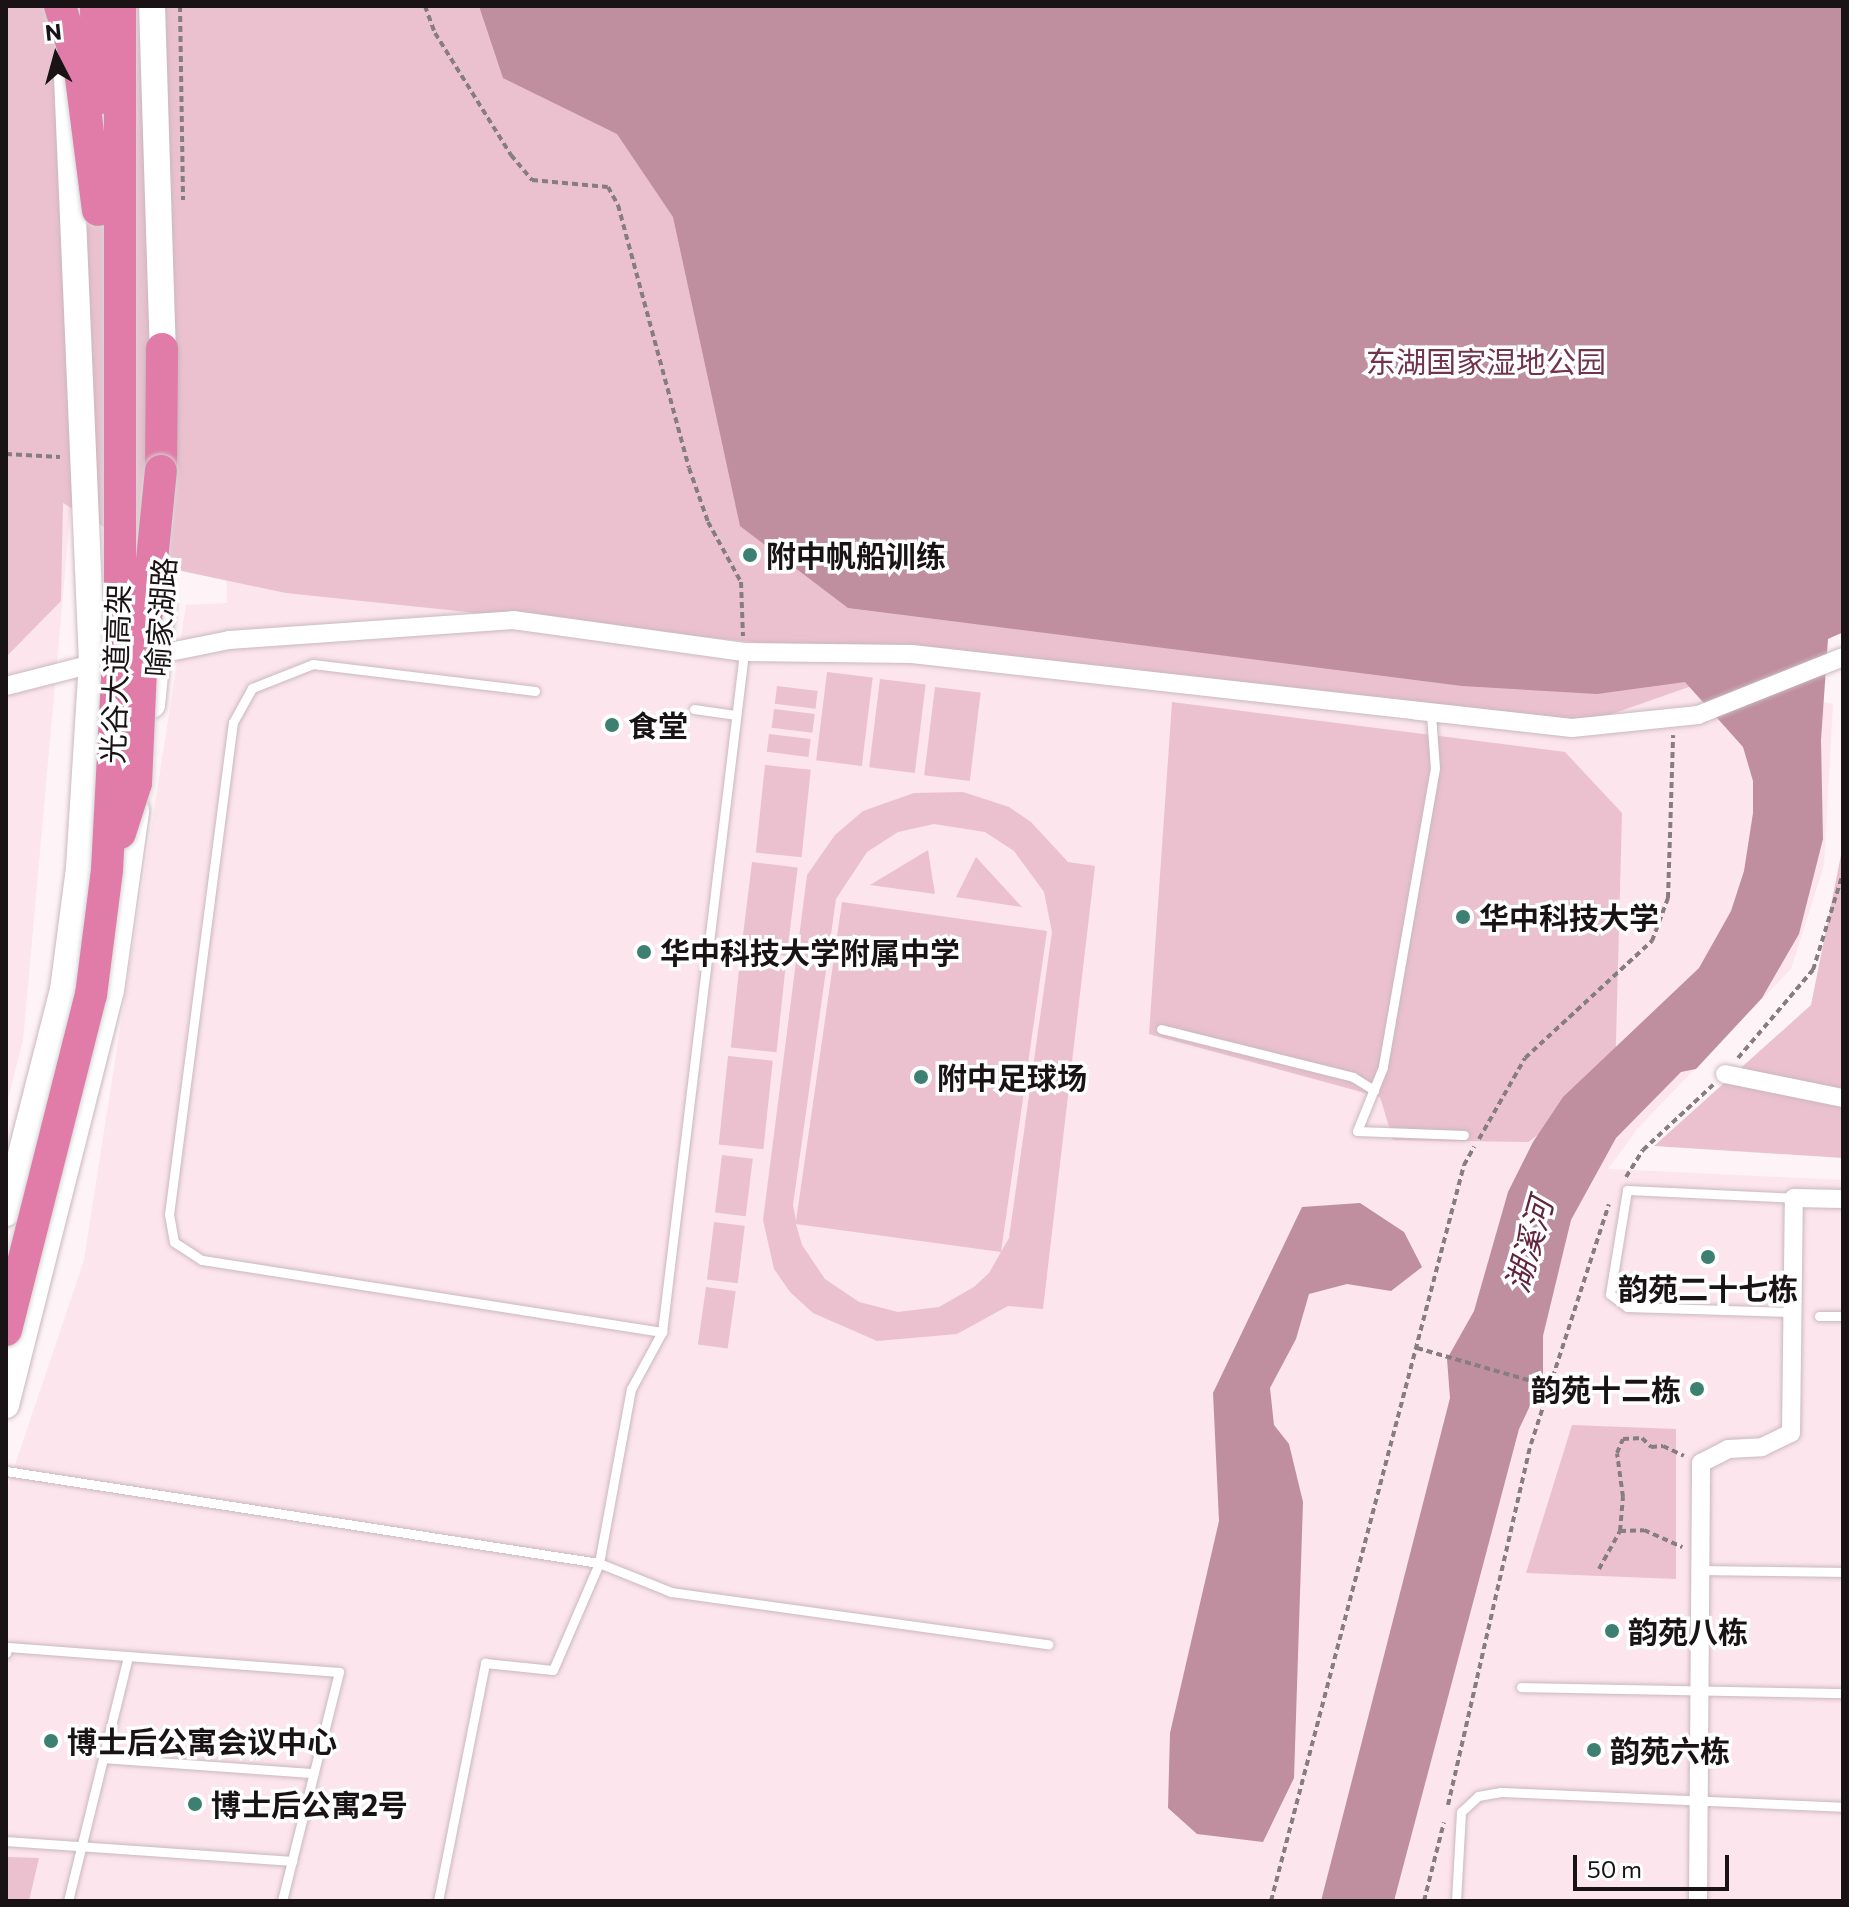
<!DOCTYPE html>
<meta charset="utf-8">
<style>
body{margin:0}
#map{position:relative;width:1849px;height:1907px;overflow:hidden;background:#fef3f6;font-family:Commissioner,"Noto Sans SC",sans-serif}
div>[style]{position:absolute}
.built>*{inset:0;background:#fce5ec}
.green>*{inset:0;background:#ebc1cf;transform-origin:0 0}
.water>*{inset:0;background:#bf8e9f}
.path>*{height:4px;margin-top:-2px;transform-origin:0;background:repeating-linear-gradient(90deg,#867d80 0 6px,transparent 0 10px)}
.roads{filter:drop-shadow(0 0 2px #cab8be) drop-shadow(0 0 2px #cab8be)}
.service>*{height:9px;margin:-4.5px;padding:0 4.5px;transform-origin:4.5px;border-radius:4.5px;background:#fff}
.minor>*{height:18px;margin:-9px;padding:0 9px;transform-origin:9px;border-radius:9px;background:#fff}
.secondary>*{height:26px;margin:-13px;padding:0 13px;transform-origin:13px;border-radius:13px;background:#fff}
.trunk>*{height:32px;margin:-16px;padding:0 16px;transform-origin:16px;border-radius:16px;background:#e07ca7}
.bridges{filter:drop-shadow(0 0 2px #d6d5d5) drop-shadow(0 0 2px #d6d5d5)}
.trunk-bridge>*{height:32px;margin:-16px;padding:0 16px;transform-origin:16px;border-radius:16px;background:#e07ca7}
.dots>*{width:22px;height:22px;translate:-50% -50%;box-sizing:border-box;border:4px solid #fff;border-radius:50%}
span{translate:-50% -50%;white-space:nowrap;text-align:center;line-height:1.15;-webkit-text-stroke:7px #fff;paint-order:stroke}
.park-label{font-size:30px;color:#72344d}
.poi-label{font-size:30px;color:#191315;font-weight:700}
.left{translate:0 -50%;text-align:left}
.right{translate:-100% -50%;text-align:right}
.street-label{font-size:30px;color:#191315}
.water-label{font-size:32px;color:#61253e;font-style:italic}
.frame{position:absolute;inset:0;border:8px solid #191315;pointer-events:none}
.north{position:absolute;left:16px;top:16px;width:80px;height:80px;-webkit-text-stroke:6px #fff;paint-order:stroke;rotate:354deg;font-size:22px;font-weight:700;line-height:32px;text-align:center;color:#191315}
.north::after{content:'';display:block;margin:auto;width:28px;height:36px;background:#191315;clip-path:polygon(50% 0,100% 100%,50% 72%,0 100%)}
.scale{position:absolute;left:1573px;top:1855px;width:156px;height:36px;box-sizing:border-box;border:4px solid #191315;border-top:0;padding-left:10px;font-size:24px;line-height:28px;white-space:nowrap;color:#191315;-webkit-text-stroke:6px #fff;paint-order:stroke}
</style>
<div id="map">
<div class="built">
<div style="clip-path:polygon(215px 6px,1843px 6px,1722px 677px,1833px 704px,1824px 865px,1791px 969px,1638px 1128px,1608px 1169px,1843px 1180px,1843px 1901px,6px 1901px,6px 1492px,84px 1260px,186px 605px,227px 603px)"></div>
<div style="clip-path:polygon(6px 456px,75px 461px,23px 1041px,6px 1106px)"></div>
</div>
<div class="green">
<div style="clip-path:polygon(6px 6px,1843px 6px,1843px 633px,1572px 728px,286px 593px,177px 570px,63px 503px,61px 601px,6px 657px)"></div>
<div style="left:827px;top:672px;width:46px;height:89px;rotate:7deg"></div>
<div style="left:880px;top:679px;width:46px;height:89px;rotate:7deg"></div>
<div style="left:777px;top:686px;width:41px;height:18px;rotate:7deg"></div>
<div style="left:935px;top:687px;width:46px;height:89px;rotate:7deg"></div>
<div style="clip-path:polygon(1172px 702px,1565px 752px,1622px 813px,1615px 1079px,1528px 1142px,1393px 1140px,1380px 1097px,1149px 1034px)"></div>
<div style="left:774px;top:709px;width:41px;height:19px;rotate:7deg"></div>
<div style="left:769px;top:734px;width:42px;height:18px;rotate:7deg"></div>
<div style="left:765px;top:765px;width:46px;height:88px;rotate:6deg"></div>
<div style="clip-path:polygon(evenodd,963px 792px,1009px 807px,1031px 822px,1068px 862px,1095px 866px,1043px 1309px,1008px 1306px,957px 1334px,877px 1341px,813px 1313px,790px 1292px,774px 1269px,763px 1220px,807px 875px,835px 835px,863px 811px,914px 793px,963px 792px,934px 824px,985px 832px,1014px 851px,1044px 892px,1052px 932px,1009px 1238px,989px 1273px,974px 1287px,939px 1307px,898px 1312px,859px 1302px,825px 1279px,802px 1245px,796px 1224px,1001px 1252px,1047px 931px,842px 902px,796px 1221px,793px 1205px,836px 899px,867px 852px,898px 832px,934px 824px)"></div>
<div style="clip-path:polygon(1843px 845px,1843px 1158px,1654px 1146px,1811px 1005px)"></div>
<div style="clip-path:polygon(928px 850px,935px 894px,870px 885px)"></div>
<div style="clip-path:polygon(976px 857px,1022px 907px,956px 897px)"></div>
<div style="left:752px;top:862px;width:46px;height:89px;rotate:7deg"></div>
<div style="left:740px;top:960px;width:46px;height:88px;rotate:6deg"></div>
<div style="left:728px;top:1056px;width:45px;height:89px;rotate:6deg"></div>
<div style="left:722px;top:1155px;width:31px;height:58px;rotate:7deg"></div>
<div style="left:714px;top:1222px;width:31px;height:58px;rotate:7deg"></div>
<div style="left:706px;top:1287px;width:30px;height:58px;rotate:8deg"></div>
<div style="clip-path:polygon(1572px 1425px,1676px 1429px,1676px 1579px,1526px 1573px)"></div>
<div style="clip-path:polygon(6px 1857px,39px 1858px,29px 1901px,6px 1901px)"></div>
</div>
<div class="water">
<div style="clip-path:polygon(479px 6px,1843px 6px,1843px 632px,1828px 639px,1821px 740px,1823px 839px,1799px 934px,1762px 998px,1696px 1069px,1681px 1072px,1616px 1138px,1571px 1220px,1543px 1336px,1543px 1378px,1519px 1429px,1394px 1901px,1321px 1901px,1450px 1398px,1447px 1359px,1474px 1311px,1508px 1192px,1533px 1142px,1563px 1097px,1699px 968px,1731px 911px,1744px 871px,1753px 813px,1753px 781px,1743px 747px,1685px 682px,1597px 694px,1462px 686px,848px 608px,740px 526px,673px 217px,617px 134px,503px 78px)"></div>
<div style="clip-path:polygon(1360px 1203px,1404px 1232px,1422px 1267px,1391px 1291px,1347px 1284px,1309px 1294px,1296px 1339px,1270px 1388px,1274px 1425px,1289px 1444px,1303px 1502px,1294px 1778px,1263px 1842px,1197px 1834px,1168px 1808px,1170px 1733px,1219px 1521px,1213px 1393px,1302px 1207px)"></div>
</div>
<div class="path">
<div style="left:180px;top:6px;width:194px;rotate:89.1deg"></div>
<div style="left:425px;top:6px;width:29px;rotate:70deg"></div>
<div style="left:435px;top:33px;width:144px;rotate:58.1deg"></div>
<div style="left:511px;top:155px;width:33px;rotate:50deg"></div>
<div style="left:532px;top:180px;width:76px;rotate:5.3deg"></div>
<div style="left:608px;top:187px;width:21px;rotate:61deg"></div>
<div style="left:618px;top:205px;width:272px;rotate:74.9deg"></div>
<div style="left:689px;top:468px;width:57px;rotate:70.6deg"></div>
<div style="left:708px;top:522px;width:68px;rotate:61.2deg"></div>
<div style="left:741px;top:582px;width:54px;rotate:87.9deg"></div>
<div style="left:6px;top:454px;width:54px;rotate:3.2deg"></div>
<div style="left:1738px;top:1058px;width:116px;rotate:-49.6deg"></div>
<div style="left:1813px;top:970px;width:102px;rotate:-72.8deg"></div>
<div style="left:1479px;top:1139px;width:93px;rotate:-60.4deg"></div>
<div style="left:1525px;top:1058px;width:173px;rotate:-42.7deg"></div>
<div style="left:1652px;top:941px;width:46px;rotate:-69.6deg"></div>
<div style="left:1668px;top:898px;width:163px;rotate:-88.2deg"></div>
<div style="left:1626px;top:1177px;width:32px;rotate:-58deg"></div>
<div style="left:1643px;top:1150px;width:96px;rotate:-42.9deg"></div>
<div style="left:1417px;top:1348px;width:137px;rotate:16.1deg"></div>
<div style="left:1620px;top:1531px;width:24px;rotate:-2deg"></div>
<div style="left:1644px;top:1530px;width:42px;rotate:24.1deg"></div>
<div style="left:1599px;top:1569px;width:43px;rotate:-61.1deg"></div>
<div style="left:1620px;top:1531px;width:34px;rotate:-85deg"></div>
<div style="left:1623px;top:1497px;width:44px;rotate:-97.8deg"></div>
<div style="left:1617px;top:1453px;width:15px;rotate:-67deg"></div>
<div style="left:1623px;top:1439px;width:19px;rotate:-3deg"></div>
<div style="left:1642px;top:1438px;width:13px;rotate:45deg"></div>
<div style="left:1651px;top:1447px;width:12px;rotate:-5deg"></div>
<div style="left:1663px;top:1446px;width:23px;rotate:25deg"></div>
<div style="left:1448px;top:1805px;width:370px;rotate:-77.1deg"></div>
<div style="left:1531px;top:1444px;width:252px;rotate:-72deg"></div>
<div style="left:1271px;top:1901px;width:761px;rotate:-75.31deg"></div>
<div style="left:1464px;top:1165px;width:21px;rotate:-61deg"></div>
<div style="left:1424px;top:1901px;width:81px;rotate:-75.8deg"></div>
</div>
<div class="roads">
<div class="service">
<div style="left:535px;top:691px;width:224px;rotate:-173.1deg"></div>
<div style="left:313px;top:664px;width:66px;rotate:158.5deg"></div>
<div style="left:252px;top:688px;width:39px;rotate:119deg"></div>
<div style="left:233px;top:722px;width:496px;rotate:97.4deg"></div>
<div style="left:169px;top:1214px;width:28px;rotate:80deg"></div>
<div style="left:174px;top:1242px;width:33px;rotate:33deg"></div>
<div style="left:202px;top:1260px;width:466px;rotate:8.9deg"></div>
<div style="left:662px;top:1332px;width:685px;rotate:-83.12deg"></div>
<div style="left:694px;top:709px;width:41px;rotate:8.3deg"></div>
<div style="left:1431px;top:715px;width:53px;rotate:85.7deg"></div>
<div style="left:1435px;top:768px;width:303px;rotate:99.9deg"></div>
<div style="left:1383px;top:1067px;width:69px;rotate:112.1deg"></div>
<div style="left:1357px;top:1131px;width:107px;rotate:2.1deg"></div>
<div style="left:1161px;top:1029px;width:198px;rotate:14deg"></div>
<div style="left:1353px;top:1077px;width:25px;rotate:32deg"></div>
<div style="left:1790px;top:1312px;width:163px;rotate:-178.2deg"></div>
<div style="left:1627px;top:1307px;width:21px;rotate:-143deg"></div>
<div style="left:1610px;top:1294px;width:105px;rotate:-80.7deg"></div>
<div style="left:1627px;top:1190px;width:167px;rotate:2.7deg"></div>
<div style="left:1819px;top:1316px;width:24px"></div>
<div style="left:6px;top:1471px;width:600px;rotate:8.82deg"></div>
<div style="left:599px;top:1563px;width:78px;rotate:21.9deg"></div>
<div style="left:671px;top:1592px;width:381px;rotate:7.9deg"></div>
<div style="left:1702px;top:1570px;width:141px;rotate:0.8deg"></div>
<div style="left:6px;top:1653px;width:6px;rotate:-72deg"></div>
<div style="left:8px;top:1647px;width:332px;rotate:4.3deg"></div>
<div style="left:339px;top:1672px;width:236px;rotate:104deg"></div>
<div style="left:1521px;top:1687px;width:322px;rotate:1.1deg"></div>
<div style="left:103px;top:1758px;width:211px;rotate:4.1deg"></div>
<div style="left:6px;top:1841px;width:287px;rotate:4deg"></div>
<div style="left:68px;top:1901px;width:252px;rotate:-76.2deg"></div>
<div style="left:438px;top:1901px;width:243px;rotate:-78.8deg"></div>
<div style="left:485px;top:1663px;width:68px;rotate:5.9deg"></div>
<div style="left:553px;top:1670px;width:116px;rotate:-66.7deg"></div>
<div style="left:599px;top:1563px;width:177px;rotate:-79.6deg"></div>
<div style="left:631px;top:1389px;width:65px;rotate:-61.5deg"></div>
<div style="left:1456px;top:1901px;width:89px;rotate:-86.8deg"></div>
<div style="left:1461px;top:1812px;width:23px;rotate:-43deg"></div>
<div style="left:1478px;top:1796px;width:23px;rotate:-10deg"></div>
<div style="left:1501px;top:1792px;width:342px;rotate:2.5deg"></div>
</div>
<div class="minor">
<div style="left:145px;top:657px;width:86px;rotate:-11.4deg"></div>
<div style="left:229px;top:640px;width:285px;rotate:-4deg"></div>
<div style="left:513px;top:620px;width:233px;rotate:7.9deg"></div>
<div style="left:744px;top:652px;width:168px;rotate:0.7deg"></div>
<div style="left:912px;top:654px;width:664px;rotate:6.4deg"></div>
<div style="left:1572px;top:728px;width:127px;rotate:-5.9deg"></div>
<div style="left:1698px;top:715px;width:156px;rotate:-21.8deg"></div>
<div style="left:6px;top:686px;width:97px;rotate:-14.3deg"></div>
<div style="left:1725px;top:1074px;width:120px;rotate:11.5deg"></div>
<div style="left:1698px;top:1901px;width:438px;rotate:-89.6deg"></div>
<div style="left:1701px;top:1463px;width:30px;rotate:-27deg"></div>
<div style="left:1728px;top:1449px;width:34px;rotate:-3deg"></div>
<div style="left:1762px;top:1447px;width:32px;rotate:-26deg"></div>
<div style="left:1791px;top:1433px;width:235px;rotate:-89.3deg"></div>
<div style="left:1794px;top:1198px;width:49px;rotate:1.2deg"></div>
</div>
<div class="secondary">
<div style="left:152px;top:6px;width:360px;rotate:88.2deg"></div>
<div style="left:152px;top:705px;width:100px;rotate:-84.3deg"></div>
<div style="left:6px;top:1213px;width:230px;rotate:-75.7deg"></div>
<div style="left:63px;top:990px;width:123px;rotate:-82.5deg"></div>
<div style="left:79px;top:868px;width:205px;rotate:-86.4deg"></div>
<div style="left:92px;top:663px;width:587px;rotate:-92.44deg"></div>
<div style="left:6px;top:1405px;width:428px;rotate:-75.8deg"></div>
<div style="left:111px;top:990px;width:181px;rotate:-82deg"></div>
</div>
<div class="trunk">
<div style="left:161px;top:471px;width:122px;rotate:-89.5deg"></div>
</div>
</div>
<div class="bridges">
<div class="trunk-bridge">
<div style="left:60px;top:6px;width:67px;rotate:72.6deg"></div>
<div style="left:80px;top:70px;width:141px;rotate:82.7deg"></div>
<div style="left:96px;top:6px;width:93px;rotate:89.4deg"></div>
<div style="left:120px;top:833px;width:52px;rotate:-72.3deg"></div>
<div style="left:136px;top:783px;width:113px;rotate:-87.5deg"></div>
<div style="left:141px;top:670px;width:200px;rotate:-84.3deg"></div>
<div style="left:6px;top:1330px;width:346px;rotate:-75.8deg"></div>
<div style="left:91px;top:995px;width:126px;rotate:-82.7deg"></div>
<div style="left:107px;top:870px;width:250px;rotate:-87deg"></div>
<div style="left:120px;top:620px;width:614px;rotate:-90deg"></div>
</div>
</div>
<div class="dots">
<div style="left:750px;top:555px;background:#3d7f70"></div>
<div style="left:612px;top:725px;background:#3d7f70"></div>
<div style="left:1463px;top:917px;background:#3d7f70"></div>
<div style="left:644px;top:952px;background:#3d7f70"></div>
<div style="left:921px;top:1077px;background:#3d7f70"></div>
<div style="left:1708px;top:1257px;background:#3d7f70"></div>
<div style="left:1697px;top:1389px;background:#3d7f70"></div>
<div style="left:1612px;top:1631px;background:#3d7f70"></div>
<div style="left:51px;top:1741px;background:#3d7f70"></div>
<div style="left:1594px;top:1750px;background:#3d7f70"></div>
<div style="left:195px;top:1804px;background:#3d7f70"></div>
</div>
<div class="park-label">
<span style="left:1486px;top:361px">东湖国家湿地公园</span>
</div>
<div class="poi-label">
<span class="left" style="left:766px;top:555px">附中帆船训练</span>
<span class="left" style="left:628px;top:725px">食堂</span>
<span class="left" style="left:1479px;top:917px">华中科技大学</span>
<span class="left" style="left:660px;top:952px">华中科技大学附属中学</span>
<span class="left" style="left:937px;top:1077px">附中足球场</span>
<span style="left:1708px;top:1288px">韵苑二十七栋</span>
<span class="right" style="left:1681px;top:1389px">韵苑十二栋</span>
<span class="left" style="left:1628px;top:1631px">韵苑八栋</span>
<span class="left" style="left:67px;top:1741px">博士后公寓会议中心</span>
<span class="left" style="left:1610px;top:1750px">韵苑六栋</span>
<span class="left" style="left:211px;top:1804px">博士后公寓2号</span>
</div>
<div class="street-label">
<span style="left:160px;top:617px;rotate:-86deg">喻家湖路</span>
<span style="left:115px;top:674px;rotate:-88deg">光谷大道高架</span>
</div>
<div class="water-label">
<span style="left:1528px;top:1245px;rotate:-74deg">湖溪河</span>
</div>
<div class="frame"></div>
<div class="north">N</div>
<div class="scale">50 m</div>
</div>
